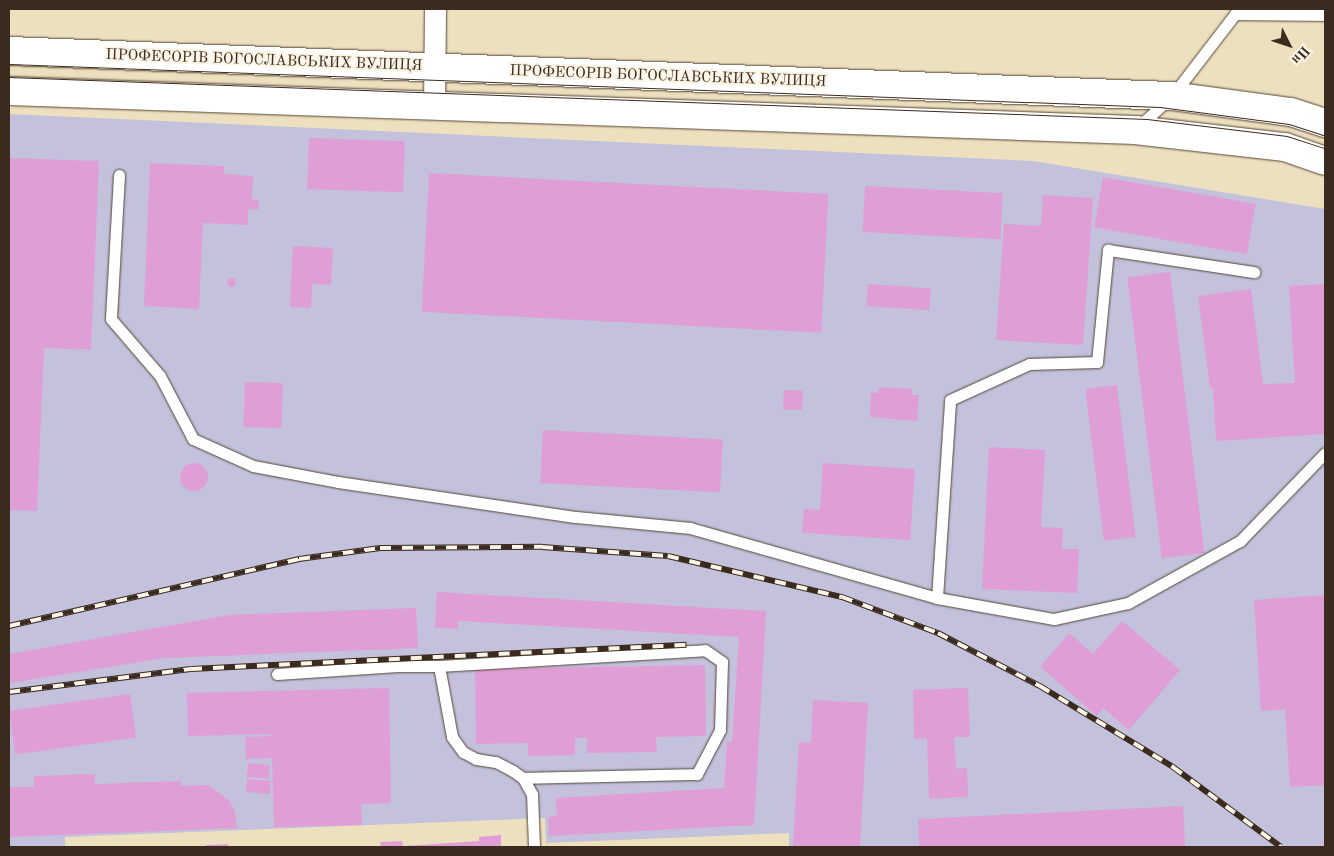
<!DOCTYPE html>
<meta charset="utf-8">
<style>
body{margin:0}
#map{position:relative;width:1334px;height:856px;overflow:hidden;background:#ede0bf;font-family:"Old Standard TT",serif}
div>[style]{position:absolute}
.industrial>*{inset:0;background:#c3c1db}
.building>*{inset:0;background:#e09ed6;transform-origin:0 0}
.round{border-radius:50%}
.roads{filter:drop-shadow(0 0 1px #564536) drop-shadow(0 0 1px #564536)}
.service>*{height:11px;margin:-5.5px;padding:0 5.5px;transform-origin:5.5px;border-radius:5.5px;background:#fff}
.minor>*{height:21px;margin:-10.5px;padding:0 10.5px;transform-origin:10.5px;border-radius:10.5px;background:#fff}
.tertiary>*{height:28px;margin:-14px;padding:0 14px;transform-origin:14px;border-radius:14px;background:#fff}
.tram>*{height:1px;margin:-0.5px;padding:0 0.5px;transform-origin:0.5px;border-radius:0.5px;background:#3b2a1e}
.rail>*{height:5.5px;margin-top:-2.75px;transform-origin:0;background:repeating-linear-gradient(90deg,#fcf5e5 0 11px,#3b2a1e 0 22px);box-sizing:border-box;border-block:1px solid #3b2a1e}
span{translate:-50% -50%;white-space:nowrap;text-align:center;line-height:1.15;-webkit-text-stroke:4.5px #fcf5e5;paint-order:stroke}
.street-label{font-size:15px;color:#3b2a1e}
.frame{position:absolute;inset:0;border:10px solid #3b2a1e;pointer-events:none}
.north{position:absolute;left:1264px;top:20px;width:50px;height:50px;-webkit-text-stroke:4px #fcf5e5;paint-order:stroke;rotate:131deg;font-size:14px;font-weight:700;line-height:20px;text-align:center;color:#3b2a1e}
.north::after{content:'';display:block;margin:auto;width:18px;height:22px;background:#3b2a1e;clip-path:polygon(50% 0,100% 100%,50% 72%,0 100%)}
</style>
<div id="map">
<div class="industrial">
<div style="clip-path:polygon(9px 114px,1033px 161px,1325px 209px,1325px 847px,789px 847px,789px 833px,546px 843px,545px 818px,65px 837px,65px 847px,9px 847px)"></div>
</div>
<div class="building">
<div style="left:309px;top:138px;width:96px;height:51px;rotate:2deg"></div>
<div style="clip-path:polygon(9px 158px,99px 161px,91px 350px,44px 348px,37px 511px,9px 510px)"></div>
<div style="clip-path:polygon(150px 163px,224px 166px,224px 174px,253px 176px,252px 199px,259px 200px,258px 210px,248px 209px,248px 225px,203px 223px,199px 309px,144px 306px)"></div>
<div style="left:429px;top:173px;width:400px;height:139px;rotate:3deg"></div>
<div style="left:1103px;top:177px;width:155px;height:51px;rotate:10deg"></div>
<div style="left:865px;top:186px;width:138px;height:46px;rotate:3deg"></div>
<div style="clip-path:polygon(1043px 195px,1093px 198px,1083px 345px,996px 340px,1004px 224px,1041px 226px)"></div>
<div style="clip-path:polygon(293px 246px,333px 248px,331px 285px,312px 284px,311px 308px,290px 307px)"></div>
<div style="left:1170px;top:272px;width:283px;height:43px;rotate:83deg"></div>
<div class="round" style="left:226.5px;top:277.5px;width:9px;height:9px"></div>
<div style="left:868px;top:284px;width:63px;height:22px;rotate:4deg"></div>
<div style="clip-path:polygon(1325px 284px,1325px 434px,1216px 441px,1213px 388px,1210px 388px,1198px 296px,1251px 289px,1263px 384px,1295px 383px,1289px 286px)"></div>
<div style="left:245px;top:382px;width:38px;height:45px;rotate:2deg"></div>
<div style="left:1117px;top:385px;width:153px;height:32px;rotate:83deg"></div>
<div style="clip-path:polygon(879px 387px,912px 389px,912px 395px,919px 395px,917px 421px,870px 417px,871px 393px,878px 393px)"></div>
<div style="left:784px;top:390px;width:19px;height:19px;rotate:3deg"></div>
<div style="left:543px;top:430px;width:180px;height:53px;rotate:3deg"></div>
<div style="clip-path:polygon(989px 447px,1045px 450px,1041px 527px,1063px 528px,1062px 549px,1079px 549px,1077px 593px,982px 589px)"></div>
<div style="clip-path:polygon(823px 463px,915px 469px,910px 540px,802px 533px,804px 509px,820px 510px)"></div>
<div class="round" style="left:180px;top:463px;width:28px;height:28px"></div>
<div style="clip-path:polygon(437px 592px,766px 611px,754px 825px,549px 836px,548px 817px,557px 816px,556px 798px,724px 788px,727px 742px,732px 742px,739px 637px,458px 621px,458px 629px,435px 628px)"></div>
<div style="clip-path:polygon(1325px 595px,1325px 785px,1290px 787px,1285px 709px,1261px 711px,1254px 600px)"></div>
<div style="clip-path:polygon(416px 608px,418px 648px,164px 658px,11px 683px,9px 654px,229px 615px)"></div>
<div style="clip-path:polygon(1122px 621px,1180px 670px,1129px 730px,1103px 708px,1097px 716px,1040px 667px,1069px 633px,1093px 654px)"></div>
<div style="clip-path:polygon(705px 665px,706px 736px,656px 737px,657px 752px,587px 753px,587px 738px,575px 738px,575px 755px,528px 756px,528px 743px,476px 744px,475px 669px)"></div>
<div style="clip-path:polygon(389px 688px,391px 803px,361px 804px,362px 825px,274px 827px,272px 758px,246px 759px,245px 737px,271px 736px,271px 734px,188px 736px,187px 693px)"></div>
<div style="clip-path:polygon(968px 688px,970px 737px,954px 737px,956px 769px,967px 768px,968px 797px,929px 799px,927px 738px,914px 739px,913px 690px)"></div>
<div style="left:130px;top:694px;width:44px;height:122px;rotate:82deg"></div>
<div style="clip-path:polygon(813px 700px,868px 703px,860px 847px,793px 847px,799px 742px,811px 743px)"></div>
<div style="left:248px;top:763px;width:22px;height:14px;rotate:5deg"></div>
<div style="clip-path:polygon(95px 774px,95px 784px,181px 781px,181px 786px,208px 785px,229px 800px,235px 812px,237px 828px,9px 837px,9px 787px,34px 787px,34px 776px)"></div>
<div style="left:247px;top:779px;width:24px;height:13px;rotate:5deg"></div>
<div style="clip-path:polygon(1183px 806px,1185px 847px,919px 847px,918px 819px)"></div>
<div style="clip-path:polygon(501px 835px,501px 847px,381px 847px,380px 842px,402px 841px,403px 846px,479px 841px,479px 837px)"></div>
<div style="clip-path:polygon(228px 844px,228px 847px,206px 847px,206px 845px)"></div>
</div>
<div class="roads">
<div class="service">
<div style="left:1138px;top:127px;width:46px;rotate:-42.4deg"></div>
<div style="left:1172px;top:96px;width:103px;rotate:-52.5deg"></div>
<div style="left:1235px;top:14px;width:90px;rotate:0.6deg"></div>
<div style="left:119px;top:175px;width:144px;rotate:93.2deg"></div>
<div style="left:111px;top:319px;width:75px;rotate:49.3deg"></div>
<div style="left:160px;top:376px;width:71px;rotate:62.4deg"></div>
<div style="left:193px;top:439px;width:66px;rotate:24.2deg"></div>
<div style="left:253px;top:466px;width:86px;rotate:10.7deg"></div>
<div style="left:338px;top:482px;width:241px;rotate:8.4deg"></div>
<div style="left:576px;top:517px;width:115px;rotate:5.5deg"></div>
<div style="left:690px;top:528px;width:257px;rotate:15.8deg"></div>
<div style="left:937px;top:598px;width:119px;rotate:10.2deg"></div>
<div style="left:1054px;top:619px;width:76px;rotate:-12.2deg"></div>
<div style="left:1128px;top:603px;width:128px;rotate:-29deg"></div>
<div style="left:1240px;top:541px;width:122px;rotate:-46deg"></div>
<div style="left:937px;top:598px;width:198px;rotate:-86.2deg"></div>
<div style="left:950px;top:400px;width:87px;rotate:-24.5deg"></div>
<div style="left:1029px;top:364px;width:68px;rotate:-1.7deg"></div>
<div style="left:1097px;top:362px;width:113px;rotate:-84.4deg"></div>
<div style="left:1108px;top:250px;width:148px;rotate:8.6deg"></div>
<div style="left:439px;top:666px;width:266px;rotate:-3.4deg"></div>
<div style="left:705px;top:650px;width:21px;rotate:35deg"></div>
<div style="left:722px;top:662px;width:68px;rotate:91.7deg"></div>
<div style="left:720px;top:730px;width:50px;rotate:117.6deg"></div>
<div style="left:697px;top:774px;width:174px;rotate:178.7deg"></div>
<div style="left:277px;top:674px;width:121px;rotate:-3.8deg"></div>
<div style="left:398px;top:666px;width:41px"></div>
<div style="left:439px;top:666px;width:72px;rotate:79.6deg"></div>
<div style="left:452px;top:737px;width:19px;rotate:54deg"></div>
<div style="left:463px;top:752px;width:15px;rotate:28deg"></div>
<div style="left:476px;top:759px;width:20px;rotate:9deg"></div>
<div style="left:496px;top:762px;width:19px;rotate:28deg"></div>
<div style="left:513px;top:771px;width:12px;rotate:35deg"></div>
<div style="left:523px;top:778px;width:18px;rotate:61deg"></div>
<div style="left:532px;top:794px;width:53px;rotate:87.8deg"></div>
</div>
<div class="minor">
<div style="left:434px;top:107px;width:98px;rotate:-89.4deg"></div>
</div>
<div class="tertiary">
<div style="left:9px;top:51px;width:1164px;rotate:2.22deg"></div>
<div style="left:1172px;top:96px;width:120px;rotate:7.7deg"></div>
<div style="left:1291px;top:112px;width:36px;rotate:18deg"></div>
<div style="left:9px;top:91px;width:1127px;rotate:1.98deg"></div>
<div style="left:1135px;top:130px;width:151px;rotate:6.5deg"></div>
<div style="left:1285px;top:147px;width:42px;rotate:19.3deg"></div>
</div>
</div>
<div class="tram">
<div style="left:9px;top:64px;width:1152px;rotate:2.14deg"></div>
<div style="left:1160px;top:107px;width:130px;rotate:7.5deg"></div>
<div style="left:1289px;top:124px;width:38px;rotate:18deg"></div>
<div style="left:9px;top:77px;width:1139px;rotate:2.11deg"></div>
<div style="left:1147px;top:119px;width:141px;rotate:6.9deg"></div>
<div style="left:1287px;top:136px;width:40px;rotate:18deg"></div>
</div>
<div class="rail">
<div style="left:9px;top:626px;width:298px;rotate:-13deg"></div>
<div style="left:299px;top:559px;width:82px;rotate:-7.7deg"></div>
<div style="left:380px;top:548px;width:162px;rotate:-0.4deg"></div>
<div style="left:542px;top:547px;width:126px;rotate:4.1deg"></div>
<div style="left:668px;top:556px;width:179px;rotate:13.3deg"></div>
<div style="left:842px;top:597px;width:103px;rotate:20.6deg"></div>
<div style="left:938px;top:633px;width:115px;rotate:27.5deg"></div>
<div style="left:1040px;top:686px;width:156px;rotate:31.3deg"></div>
<div style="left:1173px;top:767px;width:134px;rotate:36.5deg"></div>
<div style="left:9px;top:692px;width:183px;rotate:-7.2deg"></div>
<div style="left:191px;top:669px;width:496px;rotate:-2.8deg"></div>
</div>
<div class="street-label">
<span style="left:264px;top:61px;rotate:2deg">ПРОФЕСОРІВ БОГОСЛАВСЬКИХ ВУЛИЦЯ</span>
<span style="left:668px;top:77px;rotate:2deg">ПРОФЕСОРІВ БОГОСЛАВСЬКИХ ВУЛИЦЯ</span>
</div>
<div class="frame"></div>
<div class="north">Пн</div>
</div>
